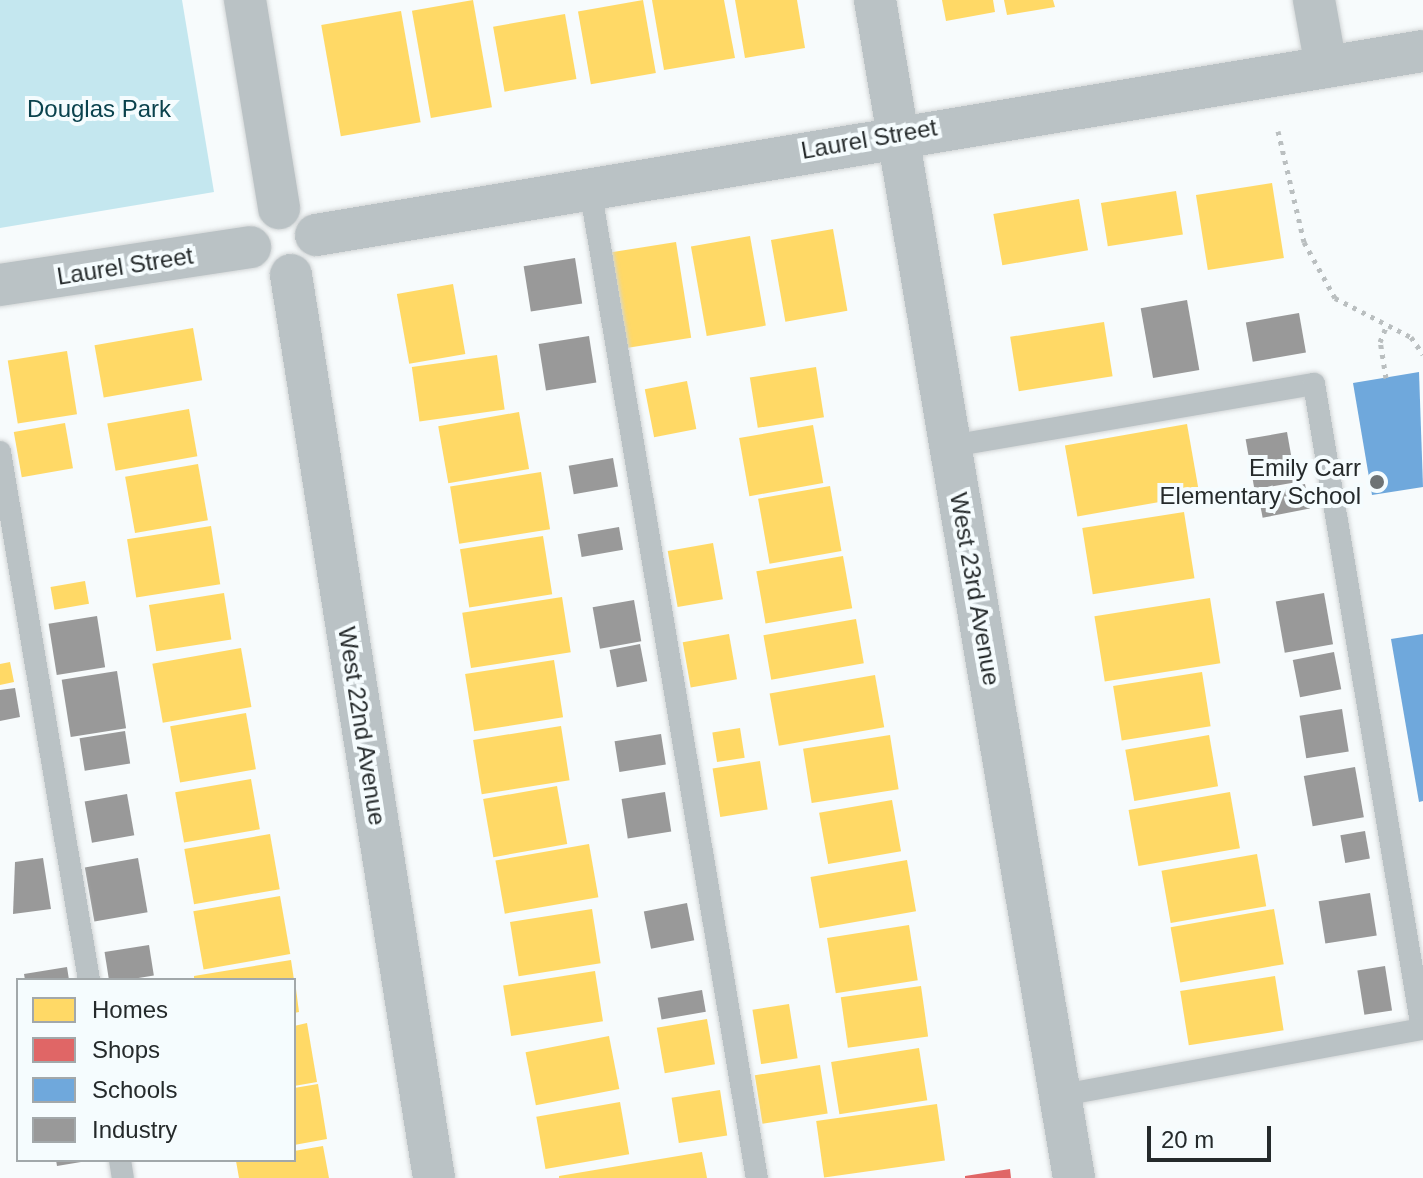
<!DOCTYPE html>
<style>
body{margin:0}
#map{position:relative;width:1423px;height:1178px;overflow:hidden;background:#f7fbfc;font-family:Arial,sans-serif}
div>[style]{position:absolute}
.green>*{inset:0;background:#c4e7ef}
.homes>*{inset:0;background:#ffd966;transform-origin:0 0}
.shops>*{inset:0;background:#e06666}
.schools>*{inset:0;background:#6fa8dc}
.industry>*{inset:0;background:#999;transform-origin:0 0}
.path>*{height:5px;margin-top:-2.5px;transform-origin:0;background:repeating-linear-gradient(90deg,#babfc0 0 4px,transparent 0 10px)}
.roads{filter:drop-shadow(0 0 2px #d2d5d6) drop-shadow(0 0 2px #d2d5d6)}
.service>*{height:22px;margin:-11px;padding:0 11px;transform-origin:11px;border-radius:11px;background:#bac2c5}
.minor>*{height:42px;margin:-21px;padding:0 21px;transform-origin:21px;border-radius:21px;background:#bac2c5}
.dots>*{width:22px;height:22px;translate:-50% -50%;box-sizing:border-box;border:4px solid #f5fcfe;border-radius:50%}
span{translate:-50% -50%;white-space:nowrap;text-align:center;line-height:1.15;-webkit-text-stroke:8px #f5fcfe;paint-order:stroke}
.park-label{font-size:24px;color:#0a424d}
.street-label{font-size:24px;color:#252a2b}
.poi-label{font-size:24px;color:#252a2b}
.right{translate:-100% -50%;text-align:right}
.legend{position:absolute;left:16px;top:978px;width:280px;height:184px;box-sizing:border-box;background:#f5fcfe;border:2px solid #a2a8aa;margin:0;padding:10px 14px;list-style:none;font-size:24px;color:#252a2b}
.legend li{display:flex;align-items:center;gap:16px;height:40px}
.legend b{width:40px;border:2px solid #a2a8aa}
.scale{position:absolute;left:1147px;top:1126px;width:124px;height:36px;box-sizing:border-box;border:4px solid #252a2b;border-top:0;padding-left:10px;font-size:24px;line-height:28px;white-space:nowrap;color:#252a2b;-webkit-text-stroke:6px #f5fcfe;paint-order:stroke}
</style>
<div id="map">
<div class="green">
<div style="clip-path:polygon(0 0,182px 0,214px 192px,0 228px)"></div>
</div>
<div class="homes">
<div style="left:473px;top:0;width:109px;height:62px;rotate:80deg"></div>
<div style="left:643px;top:0;width:74px;height:66px;rotate:80deg"></div>
<div style="clip-path:polygon(652px 0,724px 0,735px 58px,664px 70px)"></div>
<div style="clip-path:polygon(735px 0,797px 0,805px 48px,745px 58px)"></div>
<div style="clip-path:polygon(942px 0,993px 0,995px 12px,946px 21px)"></div>
<div style="clip-path:polygon(1004px 0,1053px 0,1055px 7px,1007px 15px)"></div>
<div style="left:401px;top:11px;width:113px;height:81px;rotate:80deg"></div>
<div style="left:565px;top:14px;width:66px;height:73px;rotate:80deg"></div>
<div style="left:1272px;top:183px;width:76px;height:77px;rotate:81deg"></div>
<div style="left:1176px;top:191px;width:44px;height:76px;rotate:81deg"></div>
<div style="left:1079px;top:199px;width:52px;height:87px;rotate:80deg"></div>
<div style="left:833px;top:229px;width:83px;height:63px;rotate:80deg"></div>
<div style="left:750px;top:236px;width:91px;height:60px;rotate:80deg"></div>
<div style="left:676px;top:242px;width:97px;height:67px;rotate:81deg"></div>
<div style="left:453px;top:284px;width:71px;height:57px;rotate:80deg"></div>
<div style="left:1104px;top:322px;width:55px;height:95px;rotate:81deg"></div>
<div style="left:193px;top:328px;width:53px;height:100px;rotate:80deg"></div>
<div style="left:67px;top:351px;width:64px;height:60px;rotate:81deg"></div>
<div style="left:497px;top:355px;width:55px;height:86px;rotate:82deg"></div>
<div style="left:816px;top:367px;width:51px;height:67px;rotate:81deg"></div>
<div style="left:687px;top:381px;width:49px;height:43px;rotate:79deg"></div>
<div style="left:189px;top:409px;width:48px;height:83px;rotate:80deg"></div>
<div style="left:519px;top:412px;width:58px;height:82px;rotate:80deg"></div>
<div style="left:65px;top:423px;width:46px;height:52px;rotate:80deg"></div>
<div style="left:1187px;top:424px;width:72px;height:124px;rotate:80deg"></div>
<div style="left:813px;top:425px;width:59px;height:75px;rotate:80deg"></div>
<div style="left:198px;top:464px;width:57px;height:74px;rotate:80deg"></div>
<div style="left:541px;top:472px;width:58px;height:92px;rotate:81deg"></div>
<div style="left:830px;top:486px;width:66px;height:73px;rotate:80deg"></div>
<div style="left:1184px;top:512px;width:67px;height:103px;rotate:81deg"></div>
<div style="left:211px;top:526px;width:59px;height:85px;rotate:81deg"></div>
<div style="left:543px;top:536px;width:59px;height:84px;rotate:81deg"></div>
<div style="left:713px;top:543px;width:57px;height:46px;rotate:80deg"></div>
<div style="left:843px;top:556px;width:53px;height:88px;rotate:80deg"></div>
<div style="left:85px;top:581px;width:23px;height:35px;rotate:80deg"></div>
<div style="left:224px;top:593px;width:47px;height:76px;rotate:81deg"></div>
<div style="left:562px;top:597px;width:56px;height:101px;rotate:81deg"></div>
<div style="left:1210px;top:598px;width:66px;height:117px;rotate:81deg"></div>
<div style="left:856px;top:619px;width:45px;height:94px;rotate:80deg"></div>
<div style="left:729px;top:634px;width:46px;height:47px;rotate:80deg"></div>
<div style="left:241px;top:648px;width:60px;height:90px;rotate:80deg"></div>
<div style="left:554px;top:660px;width:58px;height:90px;rotate:81deg"></div>
<div style="clip-path:polygon(10px 662px,14px 682px,0 685px,0 664px)"></div>
<div style="left:1202px;top:672px;width:55px;height:90px;rotate:81deg"></div>
<div style="left:875px;top:675px;width:53px;height:107px;rotate:80deg"></div>
<div style="left:246px;top:713px;width:57px;height:77px;rotate:80deg"></div>
<div style="left:561px;top:726px;width:55px;height:89px;rotate:81deg"></div>
<div style="left:740px;top:728px;width:30px;height:28px;rotate:81deg"></div>
<div style="left:890px;top:735px;width:55px;height:88px;rotate:81deg"></div>
<div style="left:1209px;top:735px;width:52px;height:85px;rotate:80deg"></div>
<div style="left:760px;top:761px;width:49px;height:48px;rotate:81deg"></div>
<div style="left:251px;top:779px;width:51px;height:77px;rotate:80deg"></div>
<div style="left:557px;top:786px;width:59px;height:75px;rotate:80deg"></div>
<div style="left:1230px;top:792px;width:57px;height:103px;rotate:80deg"></div>
<div style="left:892px;top:800px;width:52px;height:74px;rotate:80deg"></div>
<div style="left:270px;top:834px;width:56px;height:87px;rotate:80deg"></div>
<div style="left:589px;top:844px;width:54px;height:95px;rotate:80deg"></div>
<div style="left:1257px;top:854px;width:53px;height:97px;rotate:80deg"></div>
<div style="left:907px;top:860px;width:52px;height:98px;rotate:80deg"></div>
<div style="left:280px;top:896px;width:59px;height:88px;rotate:80deg"></div>
<div style="left:592px;top:909px;width:55px;height:83px;rotate:81deg"></div>
<div style="left:1274px;top:909px;width:56px;height:105px;rotate:80deg"></div>
<div style="left:909px;top:925px;width:56px;height:83px;rotate:81deg"></div>
<div style="clip-path:polygon(291px 960px,294px 980px,194px 980px,194px 976px)"></div>
<div style="left:595px;top:971px;width:51px;height:93px;rotate:81deg"></div>
<div style="left:1275px;top:976px;width:55px;height:96px;rotate:81deg"></div>
<div style="left:921px;top:986px;width:51px;height:81px;rotate:82deg"></div>
<div style="clip-path:polygon(296px 989px,299px 1012px,294px 1013px,294px 990px)"></div>
<div style="left:789px;top:1004px;width:55px;height:37px;rotate:81deg"></div>
<div style="left:707px;top:1019px;width:46px;height:51px;rotate:80deg"></div>
<div style="clip-path:polygon(307px 1023px,317px 1082px,294px 1086px,294px 1026px)"></div>
<div style="left:609px;top:1036px;width:54px;height:85px;rotate:79deg"></div>
<div style="left:919px;top:1048px;width:53px;height:89px;rotate:81deg"></div>
<div style="left:820px;top:1065px;width:49px;height:66px;rotate:81deg"></div>
<div style="clip-path:polygon(318px 1084px,327px 1139px,294px 1145px,294px 1088px)"></div>
<div style="left:720px;top:1090px;width:46px;height:49px;rotate:81deg"></div>
<div style="left:620px;top:1102px;width:53px;height:85px;rotate:80deg"></div>
<div style="left:937px;top:1104px;width:57px;height:122px;rotate:82deg"></div>
<div style="clip-path:polygon(323px 1146px,329px 1178px,239px 1178px,236px 1161px,294px 1160px,294px 1151px)"></div>
<div style="clip-path:polygon(702px 1152px,707px 1178px,559px 1178px,559px 1176px)"></div>
</div>
<div class="shops">
<div style="clip-path:polygon(1010px 1169px,1011px 1178px,965px 1178px,965px 1176px)"></div>
</div>
<div class="schools">
<div style="clip-path:polygon(1419px 372px,1423px 487px,1372px 495px,1353px 383px)"></div>
<div style="clip-path:polygon(1423px 634px,1423px 801px,1419px 802px,1391px 639px)"></div>
</div>
<div class="industry">
<div style="left:575px;top:258px;width:46px;height:52px;rotate:81deg"></div>
<div style="left:1187px;top:300px;width:71px;height:47px;rotate:80deg"></div>
<div style="left:1299px;top:313px;width:40px;height:54px;rotate:80deg"></div>
<div style="left:589px;top:336px;width:47px;height:51px;rotate:81deg"></div>
<div style="left:1287px;top:432px;width:51px;height:42px;rotate:80deg"></div>
<div style="left:613px;top:458px;width:29px;height:45px;rotate:80deg"></div>
<div style="left:1305px;top:484px;width:25px;height:48px;rotate:79deg"></div>
<div style="left:619px;top:527px;width:23px;height:42px;rotate:80deg"></div>
<div style="left:1324px;top:593px;width:52px;height:49px;rotate:80deg"></div>
<div style="left:634px;top:600px;width:42px;height:42px;rotate:80deg"></div>
<div style="left:97px;top:616px;width:52px;height:49px;rotate:81deg"></div>
<div style="left:640px;top:644px;width:38px;height:31px;rotate:79deg"></div>
<div style="left:1334px;top:652px;width:38px;height:42px;rotate:79deg"></div>
<div style="left:117px;top:671px;width:58px;height:56px;rotate:81deg"></div>
<div style="clip-path:polygon(15px 688px,20px 717px,0 721px,0 690px)"></div>
<div style="left:1342px;top:709px;width:43px;height:43px;rotate:81deg"></div>
<div style="left:125px;top:731px;width:33px;height:46px;rotate:81deg"></div>
<div style="left:661px;top:734px;width:31px;height:47px;rotate:81deg"></div>
<div style="left:1355px;top:767px;width:51px;height:52px;rotate:80deg"></div>
<div style="left:665px;top:792px;width:40px;height:44px;rotate:81deg"></div>
<div style="left:127px;top:794px;width:42px;height:43px;rotate:80deg"></div>
<div style="left:1365px;top:831px;width:28px;height:25px;rotate:80deg"></div>
<div style="clip-path:polygon(43px 858px,51px 909px,13px 914px,15px 862px)"></div>
<div style="left:138px;top:858px;width:55px;height:54px;rotate:80deg"></div>
<div style="left:1370px;top:893px;width:43px;height:52px;rotate:81deg"></div>
<div style="left:687px;top:903px;width:38px;height:44px;rotate:79deg"></div>
<div style="left:149px;top:945px;width:31px;height:45px;rotate:81deg"></div>
<div style="left:1385px;top:966px;width:45px;height:28px;rotate:81deg"></div>
<div style="clip-path:polygon(67px 967px,69px 980px,25px 980px,24px 974px)"></div>
<div style="left:702px;top:990px;width:22px;height:45px;rotate:80deg"></div>
<div style="clip-path:polygon(56px 1160px,81px 1160px,81px 1162px,57px 1166px)"></div>
</div>
<div class="path">
<div style="left:1278px;top:131px;width:114px;rotate:76.8deg"></div>
<div style="left:1304px;top:242px;width:64px;rotate:61deg"></div>
<div style="left:1335px;top:298px;width:85px;rotate:27.2deg"></div>
<div style="left:1411px;top:337px;width:21px;rotate:55deg"></div>
<div style="left:1386px;top:378px;width:36px;rotate:-99deg"></div>
<div style="left:1380px;top:342px;width:18px;rotate:-68deg"></div>
</div>
<div class="roads">
<div class="service">
<div style="left:590px;top:188px;width:1004px;rotate:80.43deg"></div>
<div style="left:951px;top:446px;width:368px;rotate:-9.7deg"></div>
<div style="left:1314px;top:384px;width:654px;rotate:80.49deg"></div>
<div style="left:1422px;top:1029px;width:367px;rotate:169.6deg"></div>
<div style="left:0;top:452px;width:535px;rotate:80.43deg"></div>
<div style="left:120px;top:1160px;width:18px;rotate:81deg"></div>
</div>
<div class="minor">
<div style="left:245px;top:0;width:211px;rotate:80.7deg"></div>
<div style="left:875px;top:0;width:1195px;rotate:80.41deg"></div>
<div style="left:1314px;top:0;width:68px;rotate:79.8deg"></div>
<div style="left:316px;top:235px;width:1122px;rotate:-9.44deg"></div>
<div style="left:291px;top:275px;width:914px;rotate:81deg"></div>
<div style="left:0;top:285px;width:253px;rotate:-8.6deg"></div>
</div>
</div>
<div class="dots">
<div style="left:1377px;top:482px;background:#6e7374"></div>
</div>
<div class="park-label">
<span style="left:99px;top:109px">Douglas Park</span>
</div>
<div class="street-label">
<span style="left:869px;top:139px;rotate:-10deg">Laurel Street</span>
<span style="left:125px;top:266px;rotate:-9deg">Laurel Street</span>
<span style="left:975px;top:589px;rotate:80deg">West 23rd Avenue</span>
<span style="left:362px;top:726px;rotate:81deg">West 22nd Avenue</span>
</div>
<div class="poi-label">
<span class="right" style="left:1361px;top:482px">Emily Carr<br>Elementary School</span>
</div>
<ul class="legend">
<li><b style="height:22px;background:#ffd966"></b>Homes</li>
<li><b style="height:22px;background:#e06666"></b>Shops</li>
<li><b style="height:22px;background:#6fa8dc"></b>Schools</li>
<li><b style="height:22px;background:#999"></b>Industry</li>
</ul>
<div class="scale">20 m</div>
</div>
